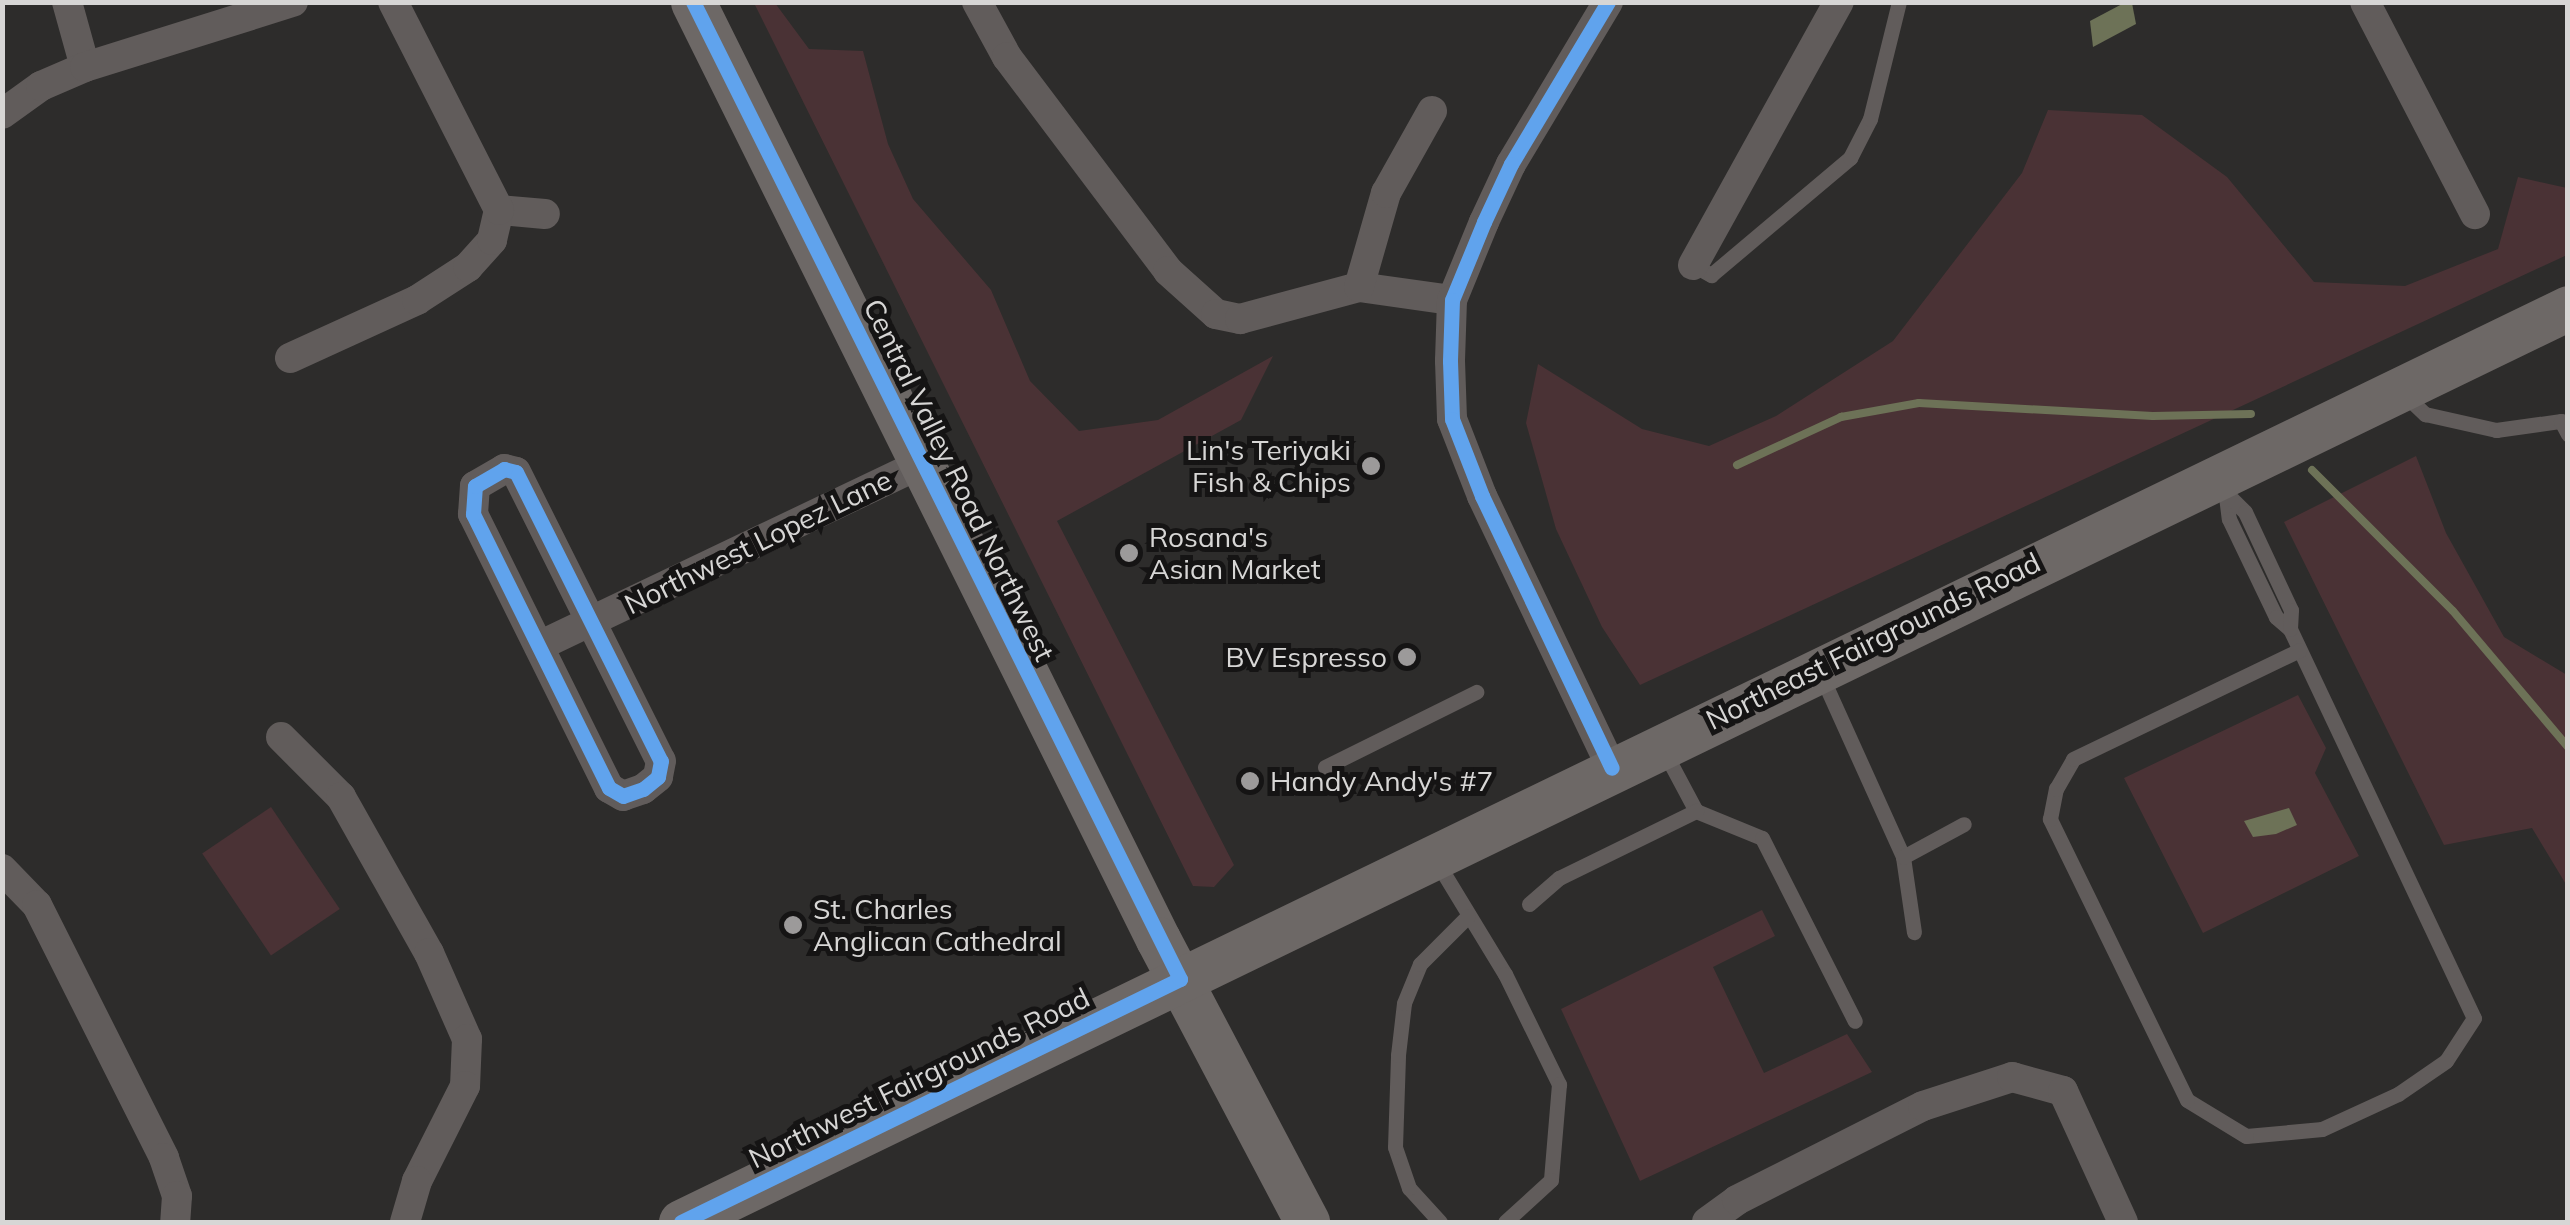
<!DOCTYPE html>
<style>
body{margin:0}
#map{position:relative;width:2570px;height:1225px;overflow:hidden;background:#2d2c2b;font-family:Mulish,sans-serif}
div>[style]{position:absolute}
.green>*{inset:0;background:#4a3235;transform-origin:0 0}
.water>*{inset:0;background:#6d7257}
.stream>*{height:8px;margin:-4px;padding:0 4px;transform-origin:4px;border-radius:4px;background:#6d7257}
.service>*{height:15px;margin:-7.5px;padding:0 7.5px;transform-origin:7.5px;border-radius:7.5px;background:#615c5b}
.minor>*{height:30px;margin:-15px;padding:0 15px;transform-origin:15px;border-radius:15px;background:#615c5b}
.secondary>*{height:45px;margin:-22.5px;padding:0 22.5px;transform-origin:22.5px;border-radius:22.5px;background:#6d6866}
.cycleway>*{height:15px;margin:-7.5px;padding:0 7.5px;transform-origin:7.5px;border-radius:7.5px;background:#60a3ed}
.dots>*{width:28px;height:28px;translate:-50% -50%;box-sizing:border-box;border:5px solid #151414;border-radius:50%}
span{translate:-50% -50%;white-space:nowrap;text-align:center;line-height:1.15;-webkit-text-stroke:10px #151414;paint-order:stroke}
.poi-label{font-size:28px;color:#d7d6d5}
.right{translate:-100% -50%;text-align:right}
.left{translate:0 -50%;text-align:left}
.street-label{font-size:28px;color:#d7d6d5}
.frame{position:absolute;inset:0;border:5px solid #d7d6d5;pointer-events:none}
</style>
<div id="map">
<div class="green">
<div style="clip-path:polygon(754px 3px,775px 3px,809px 49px,863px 51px,888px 144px,913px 199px,991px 290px,1030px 381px,1079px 431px,1158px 420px,1273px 356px,1241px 420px,1057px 521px,1234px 865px,1214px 887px,1193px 886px)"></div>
<div style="clip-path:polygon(2048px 110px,2142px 115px,2227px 177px,2314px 282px,2405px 286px,2498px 249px,2518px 177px,2567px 188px,2567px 255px,1640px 685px,1602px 627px,1556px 529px,1526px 423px,1538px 364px,1642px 429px,1709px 446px,1776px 416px,1893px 341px,2022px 173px)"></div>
<div style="clip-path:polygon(2416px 456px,2446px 533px,2504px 637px,2567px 675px,2567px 886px,2532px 828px,2444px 845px,2284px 522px)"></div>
<div style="clip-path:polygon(2298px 695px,2326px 748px,2315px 773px,2359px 856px,2203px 933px,2124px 778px)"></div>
<div style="left:271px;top:807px;width:123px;height:83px;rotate:56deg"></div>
<div style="clip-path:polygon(1762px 910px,1775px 936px,1713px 967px,1764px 1073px,1847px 1034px,1872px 1072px,1640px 1181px,1561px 1009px)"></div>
</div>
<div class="water">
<div style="clip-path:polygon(2124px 3px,2132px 3px,2136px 24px,2093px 47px,2090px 21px)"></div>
<div style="clip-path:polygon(2289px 808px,2297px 825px,2276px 834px,2253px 837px,2244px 821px)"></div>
</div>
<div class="stream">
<div style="left:1737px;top:465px;width:115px;rotate:-24.8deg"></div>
<div style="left:1841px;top:417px;width:79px;rotate:-10.2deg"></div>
<div style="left:1919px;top:403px;width:234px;rotate:3.2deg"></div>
<div style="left:2153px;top:416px;width:98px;rotate:-1.2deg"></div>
<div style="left:2312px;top:470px;width:199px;rotate:45deg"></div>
<div style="left:2453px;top:611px;width:178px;rotate:49.8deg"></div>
</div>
<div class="service">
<div style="left:1693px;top:265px;width:21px;rotate:29deg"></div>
<div style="left:1711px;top:275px;width:182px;rotate:-40.1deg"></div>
<div style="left:1850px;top:158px;width:44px;rotate:-62.9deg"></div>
<div style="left:1870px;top:119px;width:121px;rotate:-76.1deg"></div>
<div style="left:2405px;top:395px;width:28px;rotate:44deg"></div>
<div style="left:2425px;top:414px;width:73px;rotate:12.7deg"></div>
<div style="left:2496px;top:430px;width:66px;rotate:-7.9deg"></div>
<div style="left:2561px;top:421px;width:15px;rotate:62deg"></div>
<div style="left:2224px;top:480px;width:39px;rotate:83deg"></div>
<div style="left:2229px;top:519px;width:109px;rotate:64.4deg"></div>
<div style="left:2276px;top:617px;width:18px;rotate:41deg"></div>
<div style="left:2290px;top:629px;width:430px;rotate:64.7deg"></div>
<div style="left:2474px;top:1018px;width:51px;rotate:123.1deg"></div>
<div style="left:2446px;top:1061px;width:58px;rotate:145.5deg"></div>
<div style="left:2398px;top:1094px;width:84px;rotate:155.3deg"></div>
<div style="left:2322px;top:1129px;width:76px;rotate:174.7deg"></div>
<div style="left:2246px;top:1136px;width:69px;rotate:-148.6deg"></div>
<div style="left:2187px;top:1100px;width:313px;rotate:-116deg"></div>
<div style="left:2050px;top:819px;width:31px;rotate:-79deg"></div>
<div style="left:2056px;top:789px;width:34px;rotate:-60deg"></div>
<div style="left:2073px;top:759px;width:251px;rotate:-25.7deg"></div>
<div style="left:2227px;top:494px;width:25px;rotate:45deg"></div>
<div style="left:2245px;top:512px;width:108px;rotate:64.9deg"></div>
<div style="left:2291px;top:610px;width:19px;rotate:93deg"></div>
<div style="left:1821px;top:675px;width:200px;rotate:65.7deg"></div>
<div style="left:1903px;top:857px;width:76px;rotate:81.7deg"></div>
<div style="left:1665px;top:753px;width:66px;rotate:61.9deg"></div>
<div style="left:1696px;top:811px;width:71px;rotate:22.2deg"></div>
<div style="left:1762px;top:838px;width:205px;rotate:63.1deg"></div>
<div style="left:1325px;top:767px;width:169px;rotate:-26.4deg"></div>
<div style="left:1903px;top:857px;width:69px;rotate:-28.4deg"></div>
<div style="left:1435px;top:859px;width:135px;rotate:58.7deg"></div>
<div style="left:1505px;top:974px;width:123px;rotate:63.9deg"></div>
<div style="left:1559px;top:1084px;width:96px;rotate:94.8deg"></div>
<div style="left:1551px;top:1180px;width:62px;rotate:137.6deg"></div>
<div style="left:1529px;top:904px;width:40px;rotate:-41deg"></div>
<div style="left:1559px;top:878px;width:153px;rotate:-26.1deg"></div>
<div style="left:1440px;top:1222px;width:46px;rotate:-132.4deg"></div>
<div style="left:1409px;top:1188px;width:43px;rotate:-108.9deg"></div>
<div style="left:1395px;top:1147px;width:92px;rotate:-88.1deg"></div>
<div style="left:1398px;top:1055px;width:52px;rotate:-83.4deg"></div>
<div style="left:1404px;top:1003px;width:42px;rotate:-67.7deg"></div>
<div style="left:1420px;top:964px;width:68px;rotate:-45deg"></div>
</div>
<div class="minor">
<div style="left:67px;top:2px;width:67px;rotate:74.5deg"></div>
<div style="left:977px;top:2px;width:63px;rotate:61.4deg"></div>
<div style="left:1007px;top:57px;width:268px;rotate:53deg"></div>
<div style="left:1168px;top:271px;width:64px;rotate:41.9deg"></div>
<div style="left:1216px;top:314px;width:25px;rotate:12deg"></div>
<div style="left:1240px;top:319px;width:123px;rotate:-15.1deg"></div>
<div style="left:1359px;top:287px;width:94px;rotate:8deg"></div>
<div style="left:1608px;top:2px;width:189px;rotate:120.9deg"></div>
<div style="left:1511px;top:164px;width:64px;rotate:115deg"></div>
<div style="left:1484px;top:222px;width:84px;rotate:112.3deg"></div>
<div style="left:1452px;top:300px;width:61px;rotate:91.9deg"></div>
<div style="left:1450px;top:361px;width:58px;rotate:88deg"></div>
<div style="left:1452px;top:419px;width:83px;rotate:68.7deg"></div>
<div style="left:1482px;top:496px;width:301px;rotate:64.5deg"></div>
<div style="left:2365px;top:2px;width:239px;rotate:62.6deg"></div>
<div style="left:2px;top:114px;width:48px;rotate:-35.7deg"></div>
<div style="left:41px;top:86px;width:48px;rotate:-23.4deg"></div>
<div style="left:85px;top:67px;width:218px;rotate:-17.4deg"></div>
<div style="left:499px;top:210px;width:46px;rotate:5deg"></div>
<div style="left:1693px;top:265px;width:301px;rotate:-61deg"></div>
<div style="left:1359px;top:287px;width:98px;rotate:-74deg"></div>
<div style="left:1386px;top:193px;width:94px;rotate:-60.7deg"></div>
<div style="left:290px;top:358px;width:140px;rotate:-24.5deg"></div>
<div style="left:417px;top:300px;width:61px;rotate:-32.9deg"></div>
<div style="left:468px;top:267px;width:36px;rotate:-48deg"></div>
<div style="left:492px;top:240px;width:31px;rotate:-77deg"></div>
<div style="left:499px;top:210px;width:233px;rotate:-117deg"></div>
<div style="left:504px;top:469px;width:12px;rotate:14deg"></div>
<div style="left:516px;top:472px;width:323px;rotate:63.4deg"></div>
<div style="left:661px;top:761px;width:16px;rotate:101deg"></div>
<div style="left:658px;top:777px;width:19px;rotate:141deg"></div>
<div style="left:643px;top:789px;width:21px;rotate:161deg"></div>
<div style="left:623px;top:796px;width:16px;rotate:-150deg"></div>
<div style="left:609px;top:788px;width:306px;rotate:-116.4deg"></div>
<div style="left:473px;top:514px;width:28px;rotate:-86deg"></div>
<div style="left:475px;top:486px;width:34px;rotate:-30deg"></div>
<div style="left:539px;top:646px;width:425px;rotate:-25.5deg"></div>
<div style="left:281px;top:737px;width:85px;rotate:45deg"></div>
<div style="left:341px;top:797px;width:179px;rotate:60.6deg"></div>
<div style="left:429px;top:953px;width:94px;rotate:66.2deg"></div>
<div style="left:467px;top:1039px;width:47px;rotate:92.4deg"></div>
<div style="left:465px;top:1086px;width:106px;rotate:116.8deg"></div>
<div style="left:417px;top:1181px;width:43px;rotate:106.3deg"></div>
<div style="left:2px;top:869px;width:50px;rotate:45.8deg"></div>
<div style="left:37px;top:905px;width:283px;rotate:63.3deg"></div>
<div style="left:164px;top:1158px;width:40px;rotate:71.1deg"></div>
<div style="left:177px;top:1196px;width:26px;rotate:94deg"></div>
<div style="left:1707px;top:1222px;width:37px;rotate:-36deg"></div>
<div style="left:1737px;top:1200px;width:208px;rotate:-26.8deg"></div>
<div style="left:1923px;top:1106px;width:94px;rotate:-18deg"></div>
<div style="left:2012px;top:1077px;width:53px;rotate:15.4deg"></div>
<div style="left:2063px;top:1091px;width:144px;rotate:65.4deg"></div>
</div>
<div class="secondary">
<div style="left:693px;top:2px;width:1046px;rotate:63.61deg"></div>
<div style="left:1158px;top:939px;width:320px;rotate:62.2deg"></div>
<div style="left:681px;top:1222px;width:2097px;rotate:-25.84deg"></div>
</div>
<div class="cycleway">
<div style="left:1608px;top:2px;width:189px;rotate:120.9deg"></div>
<div style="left:1511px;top:164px;width:64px;rotate:115deg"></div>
<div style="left:1484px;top:222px;width:84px;rotate:112.3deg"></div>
<div style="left:1452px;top:300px;width:61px;rotate:91.9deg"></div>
<div style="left:1450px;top:361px;width:58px;rotate:88deg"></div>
<div style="left:1452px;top:419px;width:83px;rotate:68.7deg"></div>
<div style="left:1482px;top:496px;width:301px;rotate:64.5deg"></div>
<div style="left:504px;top:469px;width:12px;rotate:14deg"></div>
<div style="left:516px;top:472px;width:323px;rotate:63.4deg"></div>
<div style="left:661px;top:761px;width:16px;rotate:101deg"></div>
<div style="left:658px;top:777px;width:19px;rotate:141deg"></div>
<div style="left:643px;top:789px;width:21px;rotate:161deg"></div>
<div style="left:623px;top:796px;width:16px;rotate:-150deg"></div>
<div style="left:609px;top:788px;width:306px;rotate:-116.4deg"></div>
<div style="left:473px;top:514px;width:28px;rotate:-86deg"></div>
<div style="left:475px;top:486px;width:34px;rotate:-30deg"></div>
<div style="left:681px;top:1222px;width:555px;rotate:-25.96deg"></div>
<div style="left:1180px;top:979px;width:1092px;rotate:-116.49deg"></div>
</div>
<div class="dots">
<div style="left:1371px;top:466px;background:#9c9a9a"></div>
<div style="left:1129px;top:553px;background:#9c9a9a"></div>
<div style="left:1407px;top:657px;background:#9c9a9a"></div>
<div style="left:1250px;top:781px;background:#9c9a9a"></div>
<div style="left:793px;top:925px;background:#9c9a9a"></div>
</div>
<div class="poi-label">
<span class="right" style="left:1351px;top:466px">Lin's Teriyaki<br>Fish &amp; Chips</span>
<span class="left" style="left:1149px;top:553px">Rosana's<br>Asian Market</span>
<span class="right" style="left:1387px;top:657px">BV Espresso</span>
<span class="left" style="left:1270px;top:781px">Handy Andy's #7</span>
<span class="left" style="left:813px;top:925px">St. Charles<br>Anglican Cathedral</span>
</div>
<div class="street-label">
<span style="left:959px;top:480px;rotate:64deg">Central Valley Road Northwest</span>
<span style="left:758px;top:542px;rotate:-26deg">Northwest Lopez Lane</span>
<span style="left:1873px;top:641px;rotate:-26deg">Northeast Fairgrounds Road</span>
<span style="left:919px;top:1078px;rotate:-26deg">Northwest Fairgrounds Road</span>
</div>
<div class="frame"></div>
</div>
